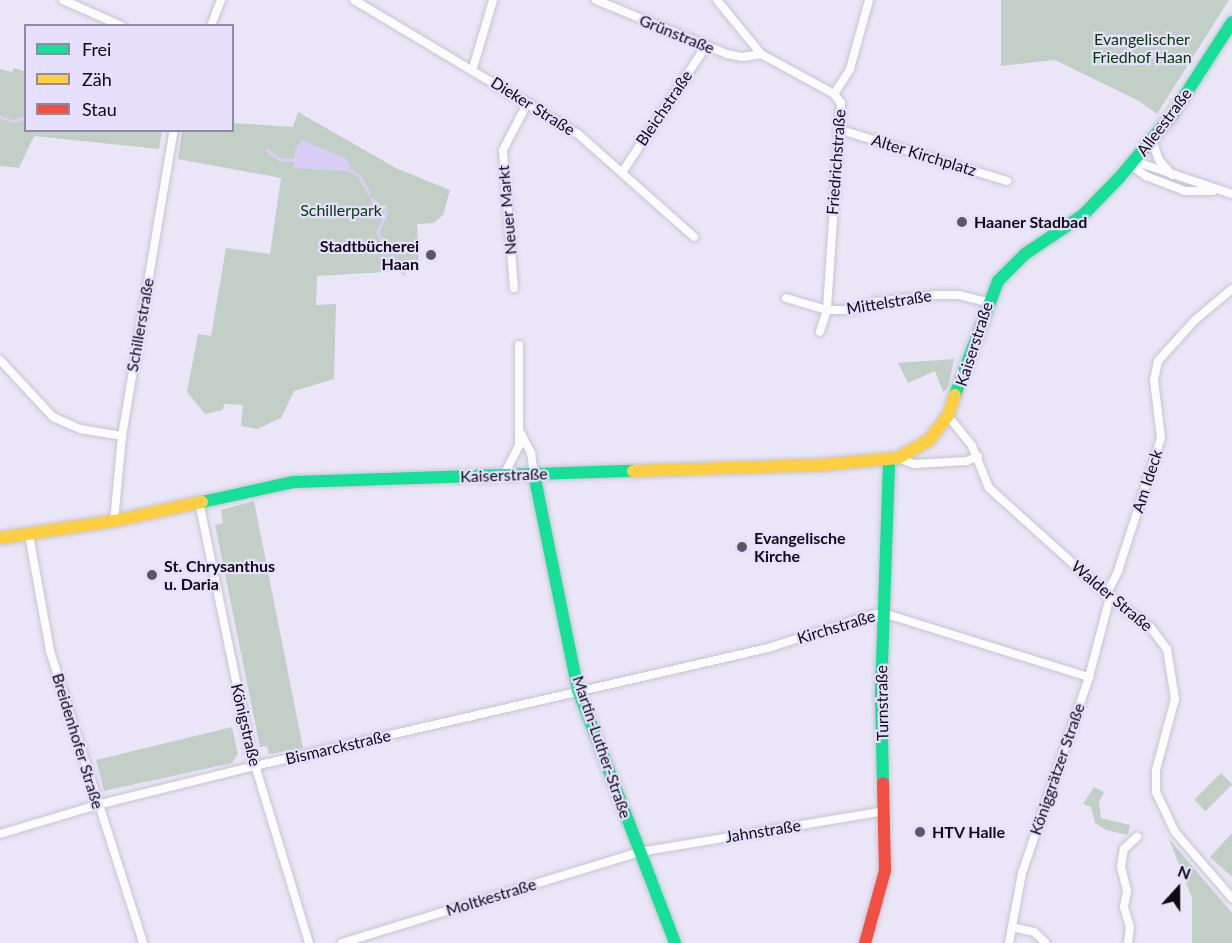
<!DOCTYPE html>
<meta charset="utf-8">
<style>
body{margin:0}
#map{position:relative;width:1232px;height:943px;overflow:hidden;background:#eae6f7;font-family:Lato,sans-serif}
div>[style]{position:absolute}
.green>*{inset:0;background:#c2cfc7;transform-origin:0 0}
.water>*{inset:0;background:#d8cef6}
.stream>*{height:3px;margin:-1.5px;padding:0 1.5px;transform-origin:1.5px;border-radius:1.5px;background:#d8cef6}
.roads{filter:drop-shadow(0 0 2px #c7c4d1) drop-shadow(0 0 2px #c7c4d1)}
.street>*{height:8px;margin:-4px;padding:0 4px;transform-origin:4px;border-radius:4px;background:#fcfbfe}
.fast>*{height:12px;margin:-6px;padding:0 6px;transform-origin:6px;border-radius:6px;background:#16e098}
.slow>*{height:12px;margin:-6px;padding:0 6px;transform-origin:6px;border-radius:6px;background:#ffcf43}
.jam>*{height:12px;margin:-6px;padding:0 6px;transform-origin:6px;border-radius:6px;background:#f24e42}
.dots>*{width:16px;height:16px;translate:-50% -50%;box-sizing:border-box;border:3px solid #e6e0fd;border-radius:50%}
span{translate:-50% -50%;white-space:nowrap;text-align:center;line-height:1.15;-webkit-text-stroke:4.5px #e6e0fd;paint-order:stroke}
.street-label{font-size:16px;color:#0d0b14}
.park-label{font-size:16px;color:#003b05}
.poi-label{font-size:16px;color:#0d0b14;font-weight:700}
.left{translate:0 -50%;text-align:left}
.right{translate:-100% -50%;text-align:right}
.legend{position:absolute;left:24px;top:24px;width:210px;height:108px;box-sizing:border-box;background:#e6e0fd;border:2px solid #8f8ba0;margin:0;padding:8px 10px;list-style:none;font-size:18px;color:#0d0b14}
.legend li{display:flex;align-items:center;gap:12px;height:30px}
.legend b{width:30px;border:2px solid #8f8ba0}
.north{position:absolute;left:1148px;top:859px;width:60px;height:60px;-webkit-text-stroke:4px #e6e0fd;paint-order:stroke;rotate:21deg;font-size:16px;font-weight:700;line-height:24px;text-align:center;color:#0d0b14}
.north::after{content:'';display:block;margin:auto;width:21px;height:27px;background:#0d0b14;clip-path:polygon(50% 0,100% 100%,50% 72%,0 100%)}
</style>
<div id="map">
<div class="green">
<div style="clip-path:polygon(1001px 0,1229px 0,1157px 114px,1139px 101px,1055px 60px,1001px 66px)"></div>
<div style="clip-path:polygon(14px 68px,25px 71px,26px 130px,162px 131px,159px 149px,34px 136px,19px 168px,0 166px,0 69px,12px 72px)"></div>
<div style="clip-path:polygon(298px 112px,396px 168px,450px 190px,443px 215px,434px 223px,417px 224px,419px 270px,317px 276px,316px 305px,336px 304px,334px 379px,294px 391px,281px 418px,257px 429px,241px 426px,243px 405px,224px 404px,223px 410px,205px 414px,187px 392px,198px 334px,211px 336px,226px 248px,270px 254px,281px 178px,178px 159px,182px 131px,232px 130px,233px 123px,293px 127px)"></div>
<div style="clip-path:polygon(954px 359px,948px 388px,943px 392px,935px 371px,908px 383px,898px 363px)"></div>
<div style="clip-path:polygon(254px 501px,303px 748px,269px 754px,267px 746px,260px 747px,215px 525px,223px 523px,221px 510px)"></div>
<div style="clip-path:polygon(232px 727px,238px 754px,232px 763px,104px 791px,96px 760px)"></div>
<div style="left:1221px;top:773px;width:16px;height:38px;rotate:45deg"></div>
<div style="clip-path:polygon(1094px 787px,1104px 792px,1099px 802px,1101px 818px,1130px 825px,1128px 835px,1106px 830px,1095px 823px,1091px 807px,1083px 804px)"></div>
<div style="clip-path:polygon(1232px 833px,1232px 877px,1210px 857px)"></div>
<div style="clip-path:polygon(1169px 839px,1232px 913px,1232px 943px,1192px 943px,1192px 898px)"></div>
</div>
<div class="water">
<div style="clip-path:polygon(302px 140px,347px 159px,350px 167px,346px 171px,294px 168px,295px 149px)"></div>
</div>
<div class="stream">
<div style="left:0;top:117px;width:15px;rotate:16deg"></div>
<div style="left:14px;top:121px;width:13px;rotate:-18deg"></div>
<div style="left:267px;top:150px;width:15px;rotate:37deg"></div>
<div style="left:279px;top:159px;width:17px;rotate:3deg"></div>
<div style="left:347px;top:169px;width:14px;rotate:30deg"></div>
<div style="left:359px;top:176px;width:20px;rotate:60deg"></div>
<div style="left:372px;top:199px;width:19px;rotate:43deg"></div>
<div style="left:386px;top:212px;width:22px;rotate:114deg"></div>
<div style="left:377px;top:232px;width:23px;rotate:67deg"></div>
<div style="left:392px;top:263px;width:16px;rotate:43deg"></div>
</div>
<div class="roads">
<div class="street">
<div style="left:63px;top:0;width:64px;rotate:23.8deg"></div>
<div style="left:354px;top:0;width:261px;rotate:30.9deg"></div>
<div style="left:578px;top:134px;width:155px;rotate:41.6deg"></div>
<div style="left:596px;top:0;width:142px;rotate:22.4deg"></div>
<div style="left:727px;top:54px;width:16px;rotate:11deg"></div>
<div style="left:743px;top:57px;width:18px;rotate:-9deg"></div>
<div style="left:717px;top:0;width:70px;rotate:50.8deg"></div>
<div style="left:761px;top:54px;width:83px;rotate:28.7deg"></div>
<div style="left:834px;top:94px;width:11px;rotate:52deg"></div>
<div style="left:841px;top:103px;width:207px;rotate:93.9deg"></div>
<div style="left:827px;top:310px;width:23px;rotate:108deg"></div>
<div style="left:211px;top:26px;width:28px;rotate:-69deg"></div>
<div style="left:473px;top:68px;width:71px;rotate:-73.6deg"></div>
<div style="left:834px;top:94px;width:30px;rotate:-57deg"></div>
<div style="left:850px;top:69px;width:72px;rotate:-74.6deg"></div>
<div style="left:841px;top:130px;width:174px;rotate:17.1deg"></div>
<div style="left:1152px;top:140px;width:21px;rotate:71deg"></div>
<div style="left:1159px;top:160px;width:20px;rotate:49deg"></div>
<div style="left:1134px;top:161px;width:103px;rotate:18.6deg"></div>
<div style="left:1131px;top:165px;width:19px;rotate:36deg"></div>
<div style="left:1146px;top:176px;width:42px;rotate:21deg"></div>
<div style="left:1185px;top:191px;width:28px"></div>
<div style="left:623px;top:171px;width:150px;rotate:-56.4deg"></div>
<div style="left:514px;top:288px;width:138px;rotate:-94.6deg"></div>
<div style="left:503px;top:150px;width:54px;rotate:-62.5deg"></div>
<div style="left:786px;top:298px;width:43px;rotate:16.3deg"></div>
<div style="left:827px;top:310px;width:24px"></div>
<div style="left:851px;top:310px;width:26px;rotate:-18deg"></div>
<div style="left:876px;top:302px;width:60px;rotate:-6.7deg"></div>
<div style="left:936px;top:295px;width:23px"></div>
<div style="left:959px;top:295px;width:29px;rotate:14deg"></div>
<div style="left:0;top:360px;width:78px;rotate:47.1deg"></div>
<div style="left:53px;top:417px;width:30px;rotate:24deg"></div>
<div style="left:80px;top:429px;width:43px;rotate:9.5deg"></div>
<div style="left:948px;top:416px;width:38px;rotate:51deg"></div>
<div style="left:972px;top:446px;width:45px;rotate:68deg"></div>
<div style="left:989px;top:488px;width:163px;rotate:42deg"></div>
<div style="left:1110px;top:597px;width:51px;rotate:37.1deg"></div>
<div style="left:1151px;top:628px;width:26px;rotate:53deg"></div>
<div style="left:1167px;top:649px;width:51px;rotate:80.9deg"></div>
<div style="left:1175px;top:699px;width:73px;rotate:105deg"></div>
<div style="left:1156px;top:770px;width:22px;rotate:90deg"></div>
<div style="left:1156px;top:792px;width:44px;rotate:64.6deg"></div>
<div style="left:1175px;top:832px;width:87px;rotate:49.2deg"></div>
<div style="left:520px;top:432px;width:24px;rotate:62deg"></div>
<div style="left:531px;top:453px;width:21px;rotate:82deg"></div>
<div style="left:898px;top:458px;width:17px;rotate:21deg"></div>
<div style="left:914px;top:464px;width:53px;rotate:-3.2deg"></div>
<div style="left:967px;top:461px;width:12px;rotate:-24deg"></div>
<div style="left:504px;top:475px;width:33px;rotate:-63deg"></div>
<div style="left:519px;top:446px;width:101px;rotate:-90deg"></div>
<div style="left:199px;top:502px;width:255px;rotate:78.3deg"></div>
<div style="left:251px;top:752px;width:200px;rotate:73.1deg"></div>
<div style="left:114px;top:521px;width:85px;rotate:-84.6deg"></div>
<div style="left:122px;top:436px;width:310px;rotate:-80.4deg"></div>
<div style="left:29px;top:535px;width:118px;rotate:79.7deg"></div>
<div style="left:50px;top:651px;width:306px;rotate:72.3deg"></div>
<div style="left:1107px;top:593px;width:25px;rotate:-63deg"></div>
<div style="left:1118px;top:571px;width:140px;rotate:-72.1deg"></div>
<div style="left:1161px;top:438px;width:58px;rotate:-96.9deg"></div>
<div style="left:1154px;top:380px;width:19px;rotate:-78deg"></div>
<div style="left:1158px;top:361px;width:55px;rotate:-47.9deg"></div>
<div style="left:1195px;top:320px;width:48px;rotate:-40deg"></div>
<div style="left:0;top:834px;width:101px;rotate:-16.6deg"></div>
<div style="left:97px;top:805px;width:163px;rotate:-13.9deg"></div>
<div style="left:255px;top:766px;width:526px;rotate:-12.95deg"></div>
<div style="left:768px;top:648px;width:108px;rotate:-17.8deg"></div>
<div style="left:871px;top:615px;width:12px;rotate:-9deg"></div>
<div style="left:883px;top:613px;width:216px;rotate:17.3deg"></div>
<div style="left:1012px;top:927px;width:23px;rotate:13deg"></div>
<div style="left:1034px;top:932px;width:16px;rotate:43deg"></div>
<div style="left:342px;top:943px;width:312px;rotate:-17deg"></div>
<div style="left:640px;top:852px;width:249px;rotate:-9.5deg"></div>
<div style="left:1009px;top:943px;width:71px;rotate:-79.5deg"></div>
<div style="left:1022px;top:873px;width:207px;rotate:-71.1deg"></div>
<div style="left:1089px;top:677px;width:83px;rotate:-75.3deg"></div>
<div style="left:1128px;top:943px;width:16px;rotate:-83deg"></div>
<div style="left:1130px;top:927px;width:21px;rotate:-107deg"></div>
<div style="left:1124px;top:907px;width:16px;rotate:-79deg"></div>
<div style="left:1127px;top:891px;width:25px;rotate:-104deg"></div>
<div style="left:1121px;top:867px;width:18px;rotate:-81deg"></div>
<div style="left:1124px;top:849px;width:18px;rotate:-43deg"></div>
</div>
<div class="fast">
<div style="left:955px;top:395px;width:122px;rotate:-69.3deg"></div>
<div style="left:998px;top:281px;width:38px;rotate:-45deg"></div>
<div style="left:1025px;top:254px;width:70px;rotate:-33.9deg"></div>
<div style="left:1083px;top:215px;width:52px;rotate:-45.8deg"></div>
<div style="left:1119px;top:178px;width:84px;rotate:-49.8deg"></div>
<div style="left:1173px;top:114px;width:109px;rotate:-57.3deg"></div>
<div style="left:534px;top:474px;width:220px;rotate:78.5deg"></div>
<div style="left:578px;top:690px;width:271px;rotate:69deg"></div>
<div style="left:202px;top:502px;width:94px;rotate:-12.3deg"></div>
<div style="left:294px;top:482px;width:339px;rotate:-1.9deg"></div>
<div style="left:883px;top:783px;width:90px;rotate:-91.3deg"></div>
<div style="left:881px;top:693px;width:233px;rotate:-88deg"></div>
</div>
<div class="slow">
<div style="left:633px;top:471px;width:188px;rotate:-1.8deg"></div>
<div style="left:821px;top:465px;width:77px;rotate:-5.2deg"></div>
<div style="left:898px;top:458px;width:36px;rotate:-30deg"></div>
<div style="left:929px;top:440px;width:31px;rotate:-52deg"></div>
<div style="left:948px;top:416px;width:22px;rotate:-72deg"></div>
<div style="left:0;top:538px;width:115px;rotate:-8.5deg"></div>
<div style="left:114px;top:521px;width:90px;rotate:-12.2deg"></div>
</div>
<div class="jam">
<div style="left:865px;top:943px;width:75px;rotate:-74.5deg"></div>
<div style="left:885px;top:871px;width:88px;rotate:-91.3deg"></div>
</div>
</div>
<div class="dots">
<div style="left:962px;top:222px;background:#5a5863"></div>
<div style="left:431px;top:255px;background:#5a5863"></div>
<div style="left:742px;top:547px;background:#5a5863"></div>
<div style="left:152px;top:575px;background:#5a5863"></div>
<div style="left:920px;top:832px;background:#5a5863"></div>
</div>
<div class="street-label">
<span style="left:677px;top:34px;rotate:22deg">Grünstraße</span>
<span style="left:533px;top:106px;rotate:32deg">Dieker Straße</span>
<span style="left:664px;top:108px;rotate:-56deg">Bleichstraße</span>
<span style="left:1164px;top:122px;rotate:-53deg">Alleestraße</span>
<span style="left:924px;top:155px;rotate:17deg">Alter Kirchplatz</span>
<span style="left:836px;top:162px;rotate:-86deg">Friedrichstraße</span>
<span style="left:507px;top:210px;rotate:-95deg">Neuer Markt</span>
<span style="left:889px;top:302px;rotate:-9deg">Mittelstraße</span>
<span style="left:140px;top:325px;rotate:-80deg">Schillerstraße</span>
<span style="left:974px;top:344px;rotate:-72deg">Kaiserstraße</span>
<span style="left:504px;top:475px;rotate:-2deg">Kaiserstraße</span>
<span style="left:1147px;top:481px;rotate:-72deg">Am Ideck</span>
<span style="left:1112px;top:596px;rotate:40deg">Walder Straße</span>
<span style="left:836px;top:627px;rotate:-17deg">Kirchstraße</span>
<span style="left:882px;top:703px;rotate:-91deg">Turnstraße</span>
<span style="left:246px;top:725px;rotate:77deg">Königstraße</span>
<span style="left:78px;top:741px;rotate:73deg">Breidenhofer Straße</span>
<span style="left:338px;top:747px;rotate:-13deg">Bismarckstraße</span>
<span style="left:602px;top:747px;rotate:71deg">Martin-Luther-Straße</span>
<span style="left:1057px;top:769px;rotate:-71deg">Königgrätzer Straße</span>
<span style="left:763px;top:831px;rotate:-9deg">Jahnstraße</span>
<span style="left:491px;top:897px;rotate:-17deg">Moltkestraße</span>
</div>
<div class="park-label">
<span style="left:1142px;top:48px">Evangelischer<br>Friedhof Haan</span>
<span style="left:341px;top:210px">Schillerpark</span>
</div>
<div class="poi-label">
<span class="left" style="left:974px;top:222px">Haaner Stadbad</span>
<span class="right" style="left:419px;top:255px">Stadtbücherei<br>Haan</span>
<span class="left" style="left:754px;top:547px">Evangelische<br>Kirche</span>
<span class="left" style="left:164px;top:575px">St. Chrysanthus<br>u. Daria</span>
<span class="left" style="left:932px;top:832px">HTV Halle</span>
</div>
<ul class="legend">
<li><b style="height:8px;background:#16e098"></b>Frei</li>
<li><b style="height:8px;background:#ffcf43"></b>Zäh</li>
<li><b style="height:8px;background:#f24e42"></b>Stau</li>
</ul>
<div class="north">N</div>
</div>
